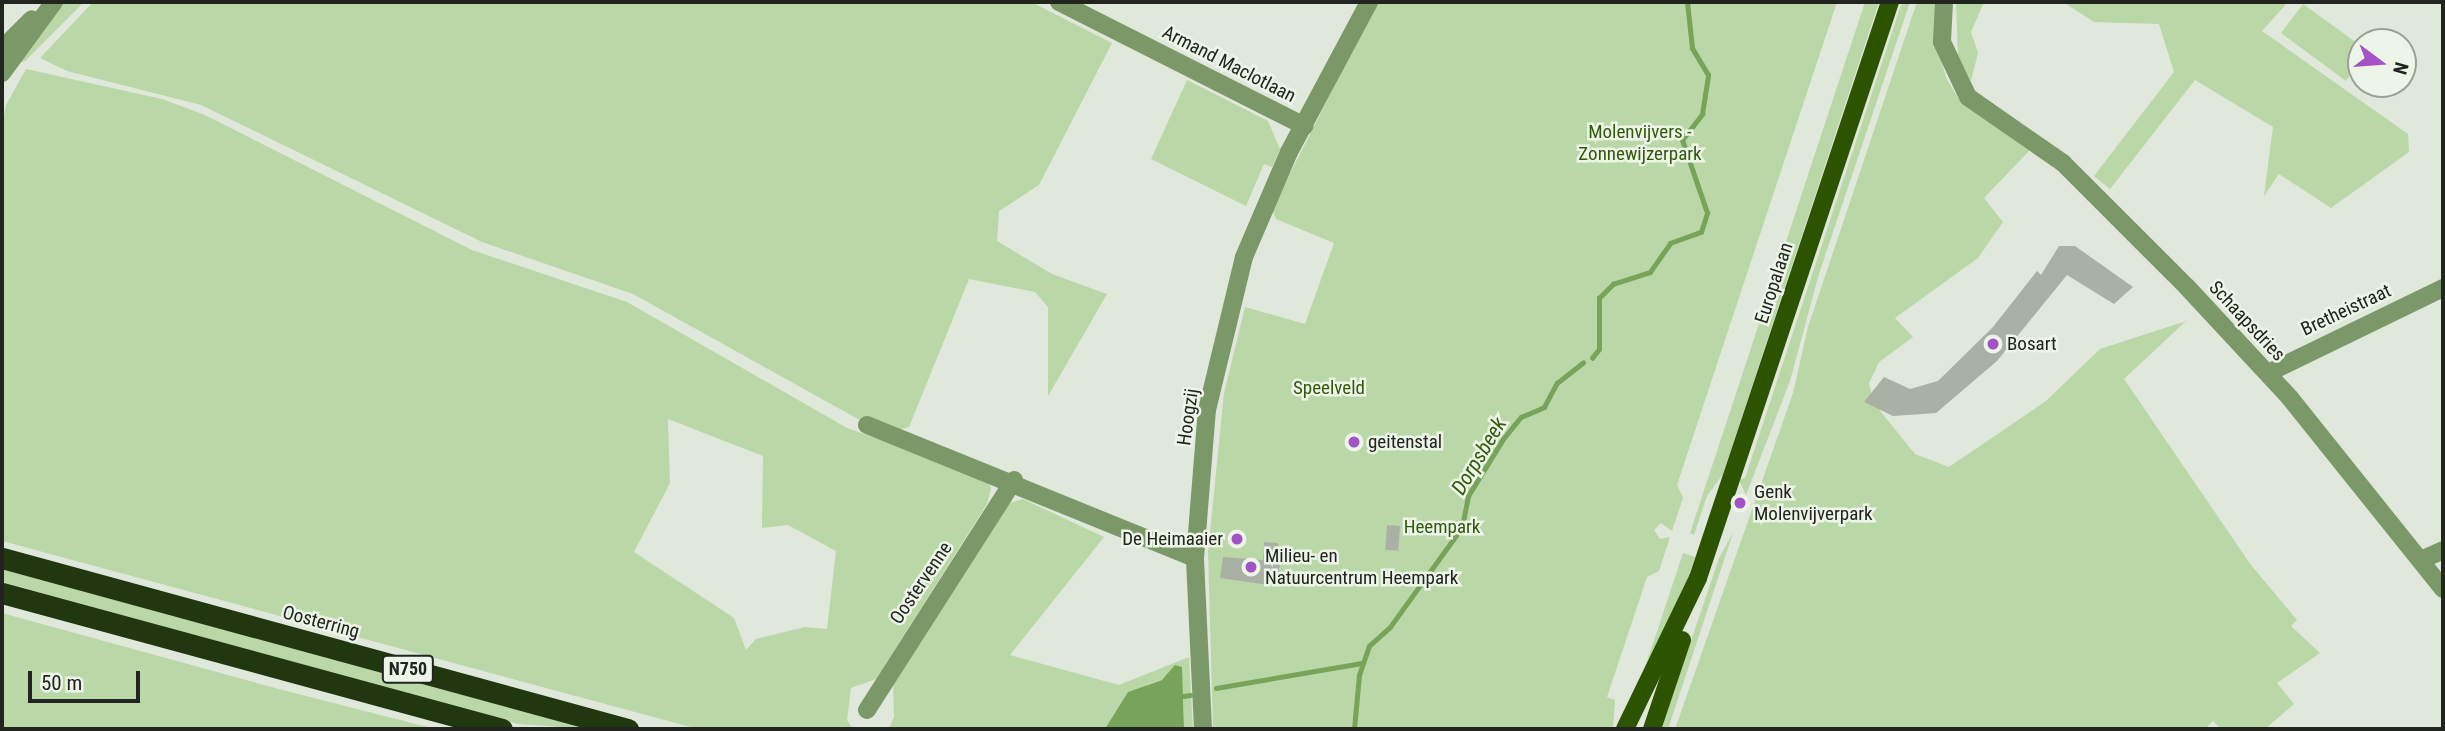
<!DOCTYPE html>
<style>
body{margin:0}
#map{position:relative;width:2445px;height:731px;overflow:hidden;background:#dfe8da;font-family:"Roboto Condensed",sans-serif}
div>[style]{position:absolute}
.green>*{inset:0;background:#bad8a7}
.water>*{inset:0;background:#78a35a}
.stream>*{height:4.5px;margin:-2.25px;padding:0 2.25px;transform-origin:2.25px;border-radius:2.25px;background:#78a35a}
.building>*{inset:0;background:#a9b1a4;transform-origin:0 0}
.minor>*{height:18px;margin:-9px;padding:0 9px;transform-origin:9px;border-radius:9px;background:#7b9868}
.major>*{height:18px;margin:-9px;padding:0 9px;transform-origin:9px;border-radius:9px;background:#2c5400}
.highway>*{height:21px;margin:-10.5px;padding:0 10.5px;transform-origin:10.5px;border-radius:10.5px;background:#213710}
.dots>*{width:19px;height:19px;translate:-50% -50%;box-sizing:border-box;border:4px solid #ecf5e7;border-radius:50%}
span{translate:-50% -50%;white-space:nowrap;text-align:center;line-height:1.15;-webkit-text-stroke:5px #ecf5e7;paint-order:stroke}
.shield-label span{padding:2px 5px;background:#ecf5e7;border:2px solid;border-radius:5px;-webkit-text-stroke-width:0}
.shield-label{font-size:18px;color:#21241f;font-weight:700}
.street-label{font-size:19px;color:#21241f}
.park-label{font-size:19px;color:#32590b}
.poi-label{font-size:19px;color:#21241f}
.left{translate:0 -50%;text-align:left}
.right{translate:-100% -50%;text-align:right}
.water-label{font-size:21px;color:#31590a;font-style:italic}
.frame{position:absolute;inset:0;border:4px solid #21241f;pointer-events:none}
.north{position:absolute;left:2347px;top:28px;width:70px;height:70px;box-sizing:border-box;background:#ecf5e7;border:2px solid #9ba197;border-radius:50%;rotate:106deg;font-size:19px;font-weight:700;line-height:28px;text-align:center;color:#21241f}
.north::after{content:'';display:block;margin:auto;width:24px;height:32px;background:#a254c6;clip-path:polygon(50% 0,100% 100%,50% 72%,0 100%)}
.scale{position:absolute;left:28px;top:671px;width:112px;height:32px;box-sizing:border-box;border:4px solid #21241f;border-top:0;padding-left:9px;font-size:21px;line-height:24px;white-space:nowrap;color:#21241f;-webkit-text-stroke:5px #ecf5e7;paint-order:stroke}
</style>
<div id="map">
<div class="green">
<div style="clip-path:polygon(62px 2px,84px 2px,25px 61px,11px 66px)"></div>
<div style="clip-path:polygon(93px 2px,1031px 2px,1112px 43px,1039px 185px,999px 211px,997px 241px,1052px 274px,1107px 294px,1048px 396px,1048px 307px,1035px 292px,969px 279px,909px 427px,893px 431px,858px 419px,633px 294px,482px 242px,201px 105px,67px 71px,40px 58px)"></div>
<div style="clip-path:polygon(1377px 2px,1837px 2px,1677px 485px,1683px 498px,1672px 531px,1661px 523px,1654px 530px,1660px 539px,1670px 537px,1659px 571px,1647px 577px,1607px 697px,1615px 700px,1613px 729px,1213px 729px,1208px 552px,1224px 393px,1245px 307px,1305px 324px,1334px 243px,1276px 219px,1272px 209px)"></div>
<div style="clip-path:polygon(1865px 2px,1879px 2px,1723px 474px,1707px 496px,1694px 535px,1690px 533px)"></div>
<div style="clip-path:polygon(1902px 2px,1910px 2px,1819px 274px,1790px 381px,1746px 495px,1739px 480px,1745px 478px)"></div>
<div style="clip-path:polygon(1917px 2px,1936px 2px,1935px 36px,1946px 78px,1960px 101px,2030px 150px,1984px 198px,2003px 222px,1978px 258px,1895px 318px,1913px 337px,1879px 362px,1869px 383px,1873px 402px,1915px 454px,1949px 467px,2046px 401px,2100px 349px,2186px 321px,2124px 379px,2251px 565px,2297px 620px,2291px 626px,2320px 653px,2277px 683px,2294px 704px,2265px 729px,2221px 729px,2213px 721px,2205px 729px,1675px 729px,1793px 393px,1808px 327px)"></div>
<div style="clip-path:polygon(1956px 2px,1984px 2px,1971px 32px,1978px 53px,1971px 81px,1958px 57px)"></div>
<div style="clip-path:polygon(2063px 2px,2288px 2px,2262px 31px,2408px 134px,2409px 152px,2331px 208px,2279px 174px,2264px 196px,2273px 127px,2195px 80px,2110px 189px,2094px 176px,2174px 72px,2159px 24px,2094px 22px)"></div>
<div style="clip-path:polygon(2303px 4px,2361px 46px,2361px 59px,2346px 81px,2281px 33px)"></div>
<div style="clip-path:polygon(evenodd,26px 69px,162px 99px,205px 115px,472px 250px,627px 302px,847px 428px,984px 477px,991px 488px,987px 504px,876px 679px,851px 688px,847px 720px,853px 729px,698px 729px,2px 541px,2px 127px,6px 105px,26px 69px,668px 419px,763px 456px,762px 528px,788px 525px,836px 551px,827px 629px,805px 627px,756px 639px,746px 650px,734px 618px,634px 552px,670px 483px,668px 419px)"></div>
<div style="clip-path:polygon(1187px 80px,1268px 121px,1280px 149px,1272px 167px,1264px 164px,1246px 206px,1151px 159px)"></div>
<div style="clip-path:polygon(1023px 499px,1104px 537px,1010px 655px,1119px 685px,1189px 657px,1193px 729px,1184px 729px,1183px 696px,1162px 680px,1148px 684px,1105px 729px,889px 729px,894px 717px,893px 679px,1006px 504px)"></div>
<div style="clip-path:polygon(1733px 533px,1668px 729px,1661px 729px,1719px 558px)"></div>
<div style="clip-path:polygon(1683px 553px,1695px 557px,1671px 628px,1631px 710px)"></div>
<div style="clip-path:polygon(2px 569px,590px 729px,518px 724px,2px 582px)"></div>
<div style="clip-path:polygon(2px 613px,275px 688px,435px 729px,2px 729px)"></div>
</div>
<div class="water">
<div style="clip-path:polygon(1175px 665px,1182px 667px,1184px 729px,1105px 729px,1128px 692px,1162px 680px)"></div>
</div>
<div class="stream">
<div style="left:1592px;top:358px;width:11px;rotate:-52deg"></div>
<div style="left:1599px;top:349px;width:51px;rotate:-90deg"></div>
<div style="left:1599px;top:298px;width:20px;rotate:-45deg"></div>
<div style="left:1613px;top:284px;width:39px;rotate:-18deg"></div>
<div style="left:1650px;top:272px;width:35px;rotate:-55deg"></div>
<div style="left:1670px;top:243px;width:33px;rotate:-20deg"></div>
<div style="left:1701px;top:232px;width:20px;rotate:-72deg"></div>
<div style="left:1707px;top:213px;width:77px;rotate:-108.9deg"></div>
<div style="left:1682px;top:140px;width:33px;rotate:-52deg"></div>
<div style="left:1702px;top:114px;width:39px;rotate:-81deg"></div>
<div style="left:1708px;top:75px;width:31px;rotate:-121deg"></div>
<div style="left:1692px;top:48px;width:46px;rotate:-96.2deg"></div>
<div style="left:1216px;top:688px;width:149px;rotate:-9.7deg"></div>
<div style="left:1183px;top:696px;width:7px;rotate:-8deg"></div>
<div style="left:1354px;top:729px;width:54px;rotate:-84.7deg"></div>
<div style="left:1359px;top:675px;width:31px;rotate:-71deg"></div>
<div style="left:1369px;top:646px;width:28px;rotate:-42deg"></div>
<div style="left:1390px;top:627px;width:123px;rotate:-54.2deg"></div>
<div style="left:1462px;top:527px;width:32px;rotate:-79deg"></div>
<div style="left:1468px;top:496px;width:67px;rotate:-58.4deg"></div>
<div style="left:1503px;top:439px;width:28px;rotate:-51deg"></div>
<div style="left:1521px;top:417px;width:25px;rotate:-23deg"></div>
<div style="left:1544px;top:407px;width:27px;rotate:-62deg"></div>
<div style="left:1557px;top:383px;width:33px;rotate:-38deg"></div>
</div>
<div class="building">
<div style="clip-path:polygon(2059px 246px,2075px 246px,2133px 287px,2114px 304px,2067px 275px,1997px 361px,1936px 413px,1893px 416px,1864px 402px,1884px 377px,1910px 389px,1938px 381px,1993px 327px,2037px 271px,2041px 275px)"></div>
<div style="left:1387px;top:525px;width:13px;height:25px;rotate:4deg"></div>
<div style="clip-path:polygon(1264px 542px,1278px 543px,1277px 556px,1282px 557px,1275px 586px,1220px 578px,1223px 557px,1263px 560px)"></div>
</div>
<div class="minor">
<div style="left:1059px;top:2px;width:275px;rotate:26.8deg"></div>
<div style="left:1944px;top:2px;width:40px;rotate:92.9deg"></div>
<div style="left:1942px;top:42px;width:61px;rotate:64.7deg"></div>
<div style="left:1968px;top:97px;width:116px;rotate:34.8deg"></div>
<div style="left:2063px;top:163px;width:175px;rotate:45deg"></div>
<div style="left:2187px;top:287px;width:151px;rotate:47.1deg"></div>
<div style="left:2290px;top:398px;width:245px;rotate:51.3deg"></div>
<div style="left:2px;top:49px;width:42px;rotate:-45deg"></div>
<div style="left:2px;top:73px;width:88px;rotate:-53.8deg"></div>
<div style="left:2268px;top:373px;width:195px;rotate:-25.9deg"></div>
<div style="left:867px;top:425px;width:354px;rotate:22.1deg"></div>
<div style="left:2421px;top:560px;width:24px;rotate:-24deg"></div>
<div style="left:867px;top:710px;width:273px;rotate:-57.4deg"></div>
<div style="left:1203px;top:729px;width:171px;rotate:-92.7deg"></div>
<div style="left:1195px;top:558px;width:148px;rotate:-85.4deg"></div>
<div style="left:1207px;top:410px;width:157px;rotate:-76.4deg"></div>
<div style="left:1244px;top:257px;width:114px;rotate:-66.8deg"></div>
<div style="left:1289px;top:152px;width:170px;rotate:-61.9deg"></div>
</div>
<div class="major">
<div style="left:1625px;top:729px;width:168px;rotate:-64.2deg"></div>
<div style="left:1698px;top:578px;width:607px;rotate:-71.57deg"></div>
<div style="left:1652px;top:729px;width:94px;rotate:-71.4deg"></div>
</div>
<div class="highway">
<div style="left:2px;top:558px;width:649px;rotate:15.28deg"></div>
<div style="left:2px;top:593px;width:518px;rotate:15.22deg"></div>
</div>
<div class="dots">
<div style="left:1993px;top:344px;background:#a254c6"></div>
<div style="left:1354px;top:442px;background:#a254c6"></div>
<div style="left:1740px;top:503px;background:#a254c6"></div>
<div style="left:1237px;top:539px;background:#a254c6"></div>
<div style="left:1251px;top:567px;background:#a254c6"></div>
</div>
<div class="shield-label">
<span style="left:408px;top:669px">N750</span>
</div>
<div class="street-label">
<span style="left:1229px;top:64px;rotate:27deg">Armand Maclotlaan</span>
<span style="left:1774px;top:283px;rotate:-72deg">Europalaan</span>
<span style="left:2346px;top:310px;rotate:-25deg">Bretheistraat</span>
<span style="left:2247px;top:321px;rotate:47deg">Schaapsdries</span>
<span style="left:1188px;top:417px;rotate:-82deg">Hoogzij</span>
<span style="left:921px;top:583px;rotate:-56deg">Oostervenne</span>
<span style="left:321px;top:622px;rotate:15deg">Oosterring</span>
</div>
<div class="park-label">
<span style="left:1640px;top:143px">Molenvijvers -<br>Zonnewijzerpark</span>
<span style="left:1329px;top:388px">Speelveld</span>
<span style="left:1442px;top:527px">Heempark</span>
</div>
<div class="poi-label">
<span class="left" style="left:2007px;top:344px">Bosart</span>
<span class="left" style="left:1368px;top:442px">geitenstal</span>
<span class="left" style="left:1754px;top:503px">Genk<br>Molenvijverpark</span>
<span class="right" style="left:1223px;top:539px">De Heimaaier</span>
<span class="left" style="left:1265px;top:567px">Milieu- en<br>Natuurcentrum Heempark</span>
</div>
<div class="water-label">
<span style="left:1479px;top:456px;rotate:-59deg">Dorpsbeek</span>
</div>
<div class="frame"></div>
<div class="north">N</div>
<div class="scale">50 m</div>
</div>
